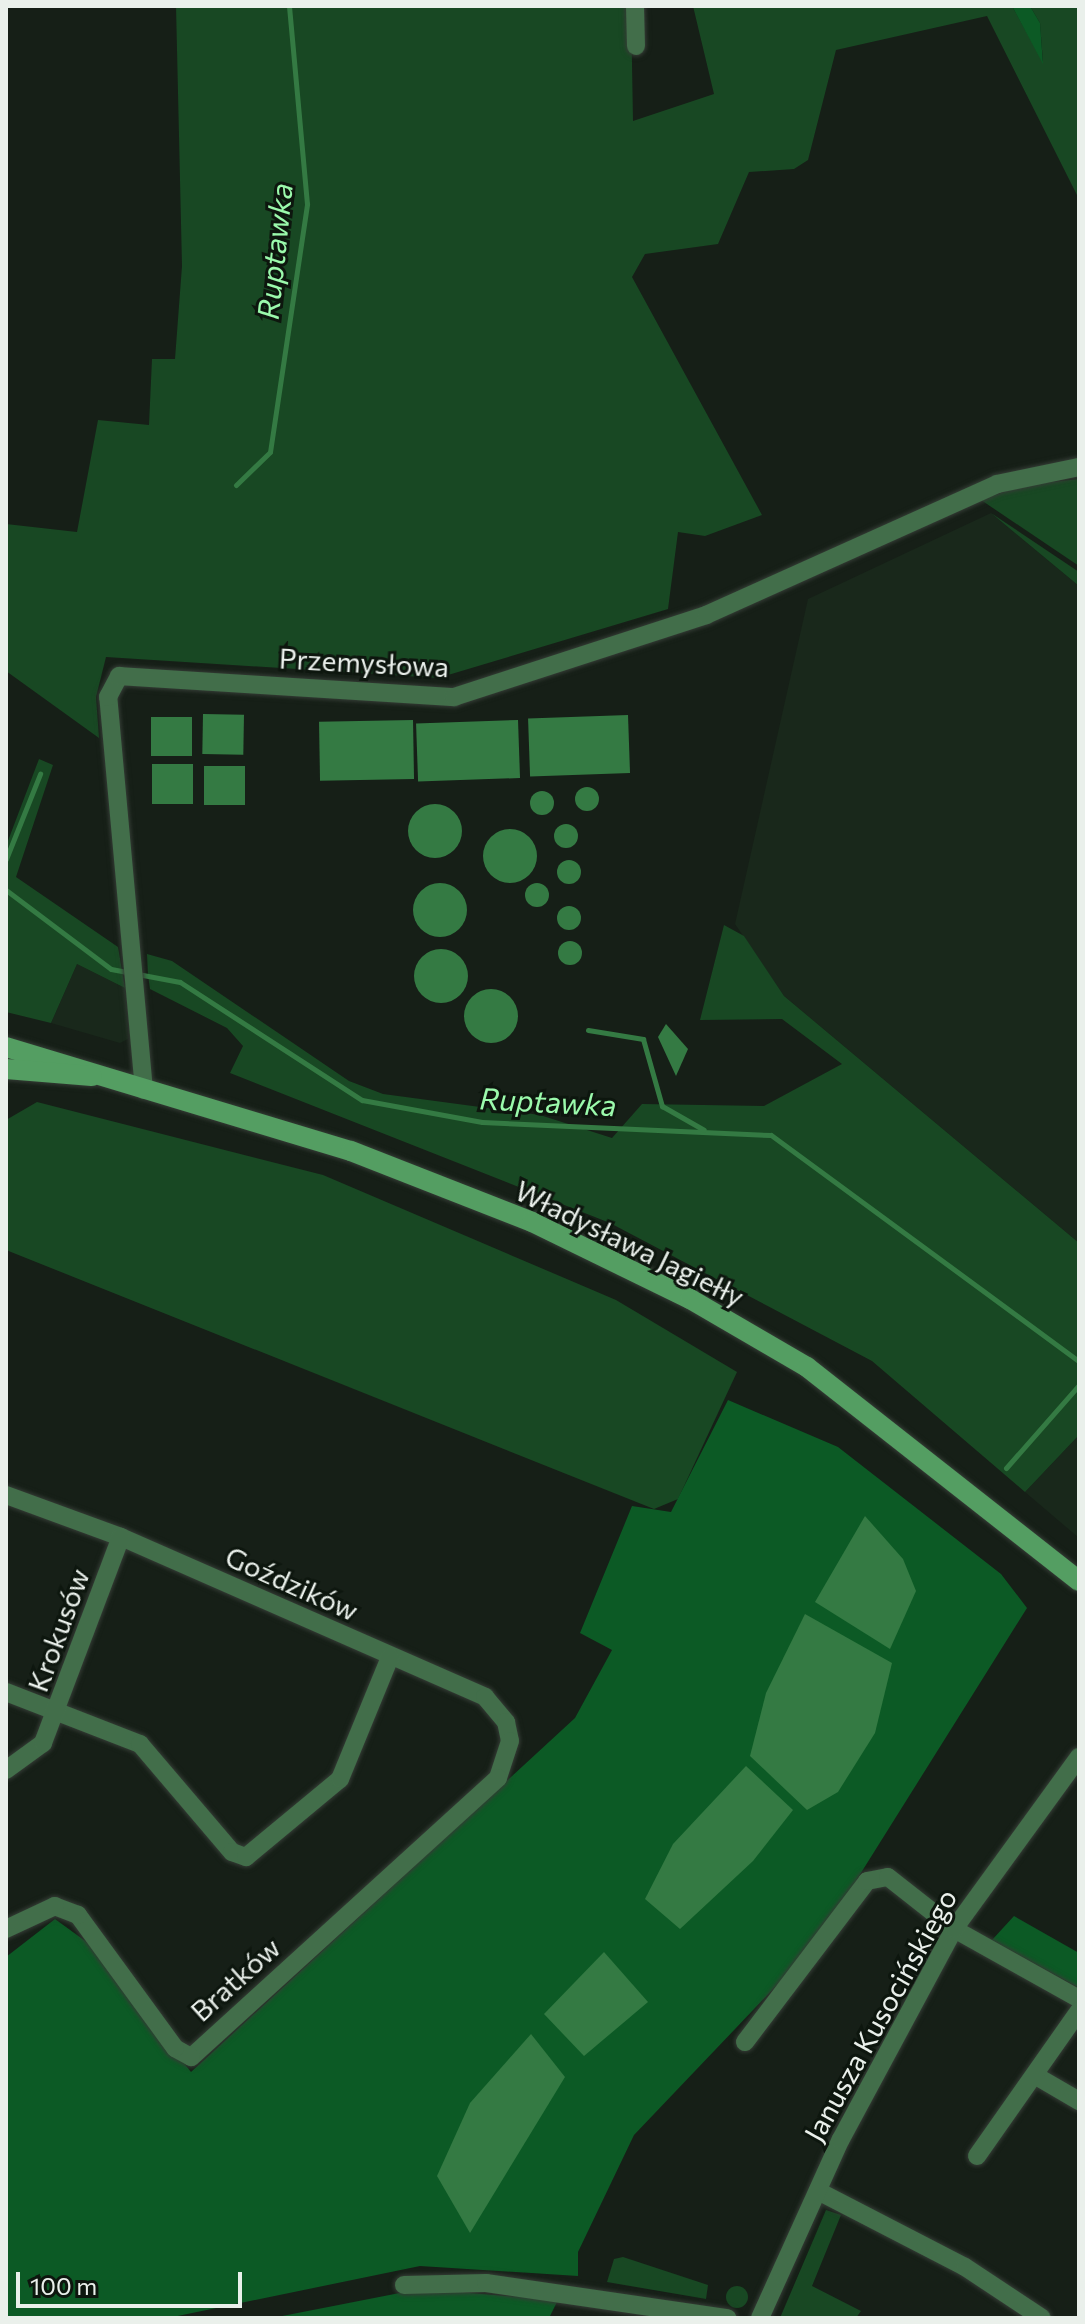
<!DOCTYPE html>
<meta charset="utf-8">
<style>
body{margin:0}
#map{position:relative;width:1085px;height:2324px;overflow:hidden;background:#161f17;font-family:Commissioner,sans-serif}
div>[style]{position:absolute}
.built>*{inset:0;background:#19281b}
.green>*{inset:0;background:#184823}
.round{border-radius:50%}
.forest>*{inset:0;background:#0c5a25}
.water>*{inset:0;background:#347a43;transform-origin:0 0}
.stream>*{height:5px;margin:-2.5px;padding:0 2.5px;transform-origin:2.5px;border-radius:2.5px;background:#347a43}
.roads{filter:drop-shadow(0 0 2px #343c35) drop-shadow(0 0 2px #343c35)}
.street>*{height:18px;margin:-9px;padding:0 9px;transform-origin:9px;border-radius:9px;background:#426e4a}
.secondary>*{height:20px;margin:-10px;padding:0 10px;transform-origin:10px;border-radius:10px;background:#549e62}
span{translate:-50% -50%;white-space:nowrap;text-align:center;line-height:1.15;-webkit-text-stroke:6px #0d160e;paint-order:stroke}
.street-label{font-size:28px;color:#eaf0eb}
.water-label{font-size:30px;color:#9bfaac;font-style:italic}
.frame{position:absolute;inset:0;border:8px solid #eaf0eb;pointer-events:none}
.scale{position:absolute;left:16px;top:2272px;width:226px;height:36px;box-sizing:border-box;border:4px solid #eaf0eb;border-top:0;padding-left:10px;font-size:24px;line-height:28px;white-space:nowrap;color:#eaf0eb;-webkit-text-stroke:6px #0d160e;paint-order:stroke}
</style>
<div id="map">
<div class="built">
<div style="clip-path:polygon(991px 513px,1079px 586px,1079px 1243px,784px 996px,735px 924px,808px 599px)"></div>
<div style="clip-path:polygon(77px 964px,125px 988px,128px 1039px,120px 1043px,51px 1023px)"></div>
<div style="clip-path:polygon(1079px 1435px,1079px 1538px,1025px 1492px)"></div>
</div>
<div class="green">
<div style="clip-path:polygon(176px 6px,631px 6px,633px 121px,714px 94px,693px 6px,1012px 6px,1043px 62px,1040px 23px,1030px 6px,1079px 6px,1079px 199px,987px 16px,836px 50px,808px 160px,794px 169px,749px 172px,718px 244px,645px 254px,632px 277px,762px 515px,705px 536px,678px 532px,668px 609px,438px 678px,106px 657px,96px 697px,99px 738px,6px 671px,6px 524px,77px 532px,98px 420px,149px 425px,152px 359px,175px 359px,182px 266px)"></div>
<div style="clip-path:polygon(1079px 479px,1079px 566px,981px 500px,1024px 485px)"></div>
<div style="clip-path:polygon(991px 513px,1079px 572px,1079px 586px)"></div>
<div style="clip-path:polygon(39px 759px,53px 765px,16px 877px,118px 947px,125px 988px,77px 964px,51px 1023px,6px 1012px,6px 846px)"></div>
<div style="clip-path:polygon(724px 925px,744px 936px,784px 996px,1079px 1243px,1079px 1435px,1025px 1492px,872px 1361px,610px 1223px,230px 1073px,243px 1046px,227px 1028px,150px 989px,148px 975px,147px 954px,172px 961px,349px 1081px,383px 1094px,540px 1115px,612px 1138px,642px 1104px,764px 1106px,842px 1064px,782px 1019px,700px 1020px)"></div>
<div style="clip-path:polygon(37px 1102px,323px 1175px,616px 1300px,737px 1372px,678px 1499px,654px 1509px,6px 1250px,6px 1120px)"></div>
<div style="clip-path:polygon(826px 2210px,841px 2215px,812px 2286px,861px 2311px,856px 2318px,780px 2318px)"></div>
<div style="clip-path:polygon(623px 2257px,708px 2285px,706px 2299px,607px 2282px,614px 2259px)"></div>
<div class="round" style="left:726px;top:2286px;width:22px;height:22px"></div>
</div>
<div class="forest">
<div style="clip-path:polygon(1012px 6px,1030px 6px,1040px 23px,1043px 64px)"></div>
<div style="clip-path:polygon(728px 1400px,838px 1447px,1001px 1574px,1027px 1608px,817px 1943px,634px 2135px,578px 2252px,578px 2276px,420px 2266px,168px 2318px,6px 2318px,6px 1957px,55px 1919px,88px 1943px,191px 2072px,575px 1718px,612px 1650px,580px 1633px,632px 1506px,671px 1512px)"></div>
<div style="clip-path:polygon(1014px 1916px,1079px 1953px,1079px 1988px,992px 1940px)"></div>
<div style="clip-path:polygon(420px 2289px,558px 2300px,549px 2318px,272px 2318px)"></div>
</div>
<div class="water">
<div style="left:203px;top:714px;width:41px;height:40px;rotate:1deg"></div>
<div style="left:628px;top:715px;width:58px;height:100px;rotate:88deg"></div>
<div style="left:151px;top:717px;width:41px;height:39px"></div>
<div style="left:413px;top:720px;width:59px;height:94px;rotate:89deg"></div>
<div style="left:518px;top:720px;width:58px;height:102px;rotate:88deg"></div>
<div style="left:152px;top:764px;width:41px;height:40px"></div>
<div style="left:204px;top:766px;width:41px;height:39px"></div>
<div class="round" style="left:575px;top:787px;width:24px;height:24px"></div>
<div class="round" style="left:530px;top:791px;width:24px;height:24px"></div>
<div class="round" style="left:408px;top:804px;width:54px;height:54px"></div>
<div class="round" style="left:554px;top:824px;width:24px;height:24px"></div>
<div class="round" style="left:483px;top:829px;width:54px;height:54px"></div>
<div class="round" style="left:557px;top:860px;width:24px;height:24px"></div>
<div class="round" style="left:525px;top:883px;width:24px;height:24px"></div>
<div class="round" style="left:413px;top:883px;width:54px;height:54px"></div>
<div class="round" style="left:557px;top:906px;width:24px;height:24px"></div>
<div class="round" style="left:558px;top:941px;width:24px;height:24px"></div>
<div class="round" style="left:414px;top:949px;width:54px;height:54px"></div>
<div class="round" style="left:464px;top:989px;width:54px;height:54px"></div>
<div style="clip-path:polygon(666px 1024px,688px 1049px,676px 1076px,658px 1037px)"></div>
<div style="clip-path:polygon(865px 1516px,903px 1559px,916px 1591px,890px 1649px,815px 1602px)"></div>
<div style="clip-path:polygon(805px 1614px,892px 1663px,875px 1733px,838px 1792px,807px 1810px,750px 1756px,766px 1693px)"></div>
<div style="clip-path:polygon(746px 1766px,793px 1810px,753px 1861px,680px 1929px,645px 1899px,673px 1844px)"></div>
<div style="clip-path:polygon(604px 1952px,648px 2002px,584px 2056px,544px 2014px)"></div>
<div style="clip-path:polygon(531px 2034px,565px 2077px,470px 2233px,437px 2176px,470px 2103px)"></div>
</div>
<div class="stream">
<div style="left:236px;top:485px;width:47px;rotate:-44.1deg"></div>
<div style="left:270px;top:452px;width:251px;rotate:-81.5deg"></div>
<div style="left:307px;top:204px;width:199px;rotate:-95.2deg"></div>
<div style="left:6px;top:859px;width:92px;rotate:-68.2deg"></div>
<div style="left:6px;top:890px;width:131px;rotate:37deg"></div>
<div style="left:111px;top:969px;width:70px;rotate:10.7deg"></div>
<div style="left:180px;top:982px;width:217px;rotate:33deg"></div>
<div style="left:362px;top:1100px;width:122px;rotate:10.4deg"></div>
<div style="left:482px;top:1122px;width:289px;rotate:2.6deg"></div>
<div style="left:771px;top:1135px;width:382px;rotate:36.3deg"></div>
<div style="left:588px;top:1030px;width:56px;rotate:9.3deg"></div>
<div style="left:643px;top:1039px;width:70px;rotate:74.2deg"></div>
<div style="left:662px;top:1106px;width:48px;rotate:29.7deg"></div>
<div style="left:1006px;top:1468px;width:111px;rotate:-48.7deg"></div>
</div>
<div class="roads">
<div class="street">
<div style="left:635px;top:6px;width:40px;rotate:88.6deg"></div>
<div style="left:144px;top:1090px;width:395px;rotate:-95.2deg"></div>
<div style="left:108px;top:697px;width:24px;rotate:-62deg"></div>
<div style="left:119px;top:676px;width:336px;rotate:3.6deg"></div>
<div style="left:454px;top:697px;width:265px;rotate:-18deg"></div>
<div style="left:706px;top:615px;width:319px;rotate:-24.2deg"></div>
<div style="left:997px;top:484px;width:84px;rotate:-11.7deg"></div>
<div style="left:6px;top:1495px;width:122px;rotate:20.1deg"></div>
<div style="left:121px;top:1537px;width:398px;rotate:23.7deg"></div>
<div style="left:485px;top:1697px;width:33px;rotate:50deg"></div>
<div style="left:506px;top:1722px;width:19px;rotate:78deg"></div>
<div style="left:510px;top:1741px;width:39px;rotate:108deg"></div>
<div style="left:498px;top:1778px;width:415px;rotate:137.7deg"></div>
<div style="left:191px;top:2057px;width:18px;rotate:-151deg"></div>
<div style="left:175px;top:2048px;width:165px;rotate:-126.1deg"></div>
<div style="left:78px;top:1915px;width:25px;rotate:-159deg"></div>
<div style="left:55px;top:1906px;width:54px;rotate:154.9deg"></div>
<div style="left:6px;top:1692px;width:144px;rotate:21.2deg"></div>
<div style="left:140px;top:1744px;width:142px;rotate:49.6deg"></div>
<div style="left:232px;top:1852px;width:15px;rotate:20deg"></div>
<div style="left:246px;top:1857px;width:122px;rotate:-39.7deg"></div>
<div style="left:340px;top:1779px;width:132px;rotate:-67.7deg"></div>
<div style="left:6px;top:1770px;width:46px;rotate:-36.1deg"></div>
<div style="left:43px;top:1743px;width:220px;rotate:-69.3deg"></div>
<div style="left:745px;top:2042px;width:202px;rotate:-52.8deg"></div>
<div style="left:867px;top:1881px;width:21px;rotate:-11deg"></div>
<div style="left:888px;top:1877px;width:84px;rotate:38.2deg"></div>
<div style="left:954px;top:1929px;width:143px;rotate:29.2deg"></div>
<div style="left:1036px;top:2076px;width:50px;rotate:30.2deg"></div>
<div style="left:977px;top:2156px;width:177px;rotate:-54.9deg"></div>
<div style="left:818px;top:2191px;width:165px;rotate:27.3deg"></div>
<div style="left:965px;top:2267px;width:92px;rotate:33.5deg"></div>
<div style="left:404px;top:2285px;width:82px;rotate:-1.4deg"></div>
<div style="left:486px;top:2283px;width:244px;rotate:8.3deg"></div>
<div style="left:760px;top:2318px;width:196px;rotate:-65.7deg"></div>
<div style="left:841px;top:2139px;width:238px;rotate:-61.7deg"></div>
<div style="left:954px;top:1929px;width:213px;rotate:-54deg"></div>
</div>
<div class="secondary">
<div style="left:6px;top:1047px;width:360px;rotate:16.8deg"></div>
<div style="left:351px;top:1151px;width:194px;rotate:21.4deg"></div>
<div style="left:532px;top:1222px;width:176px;rotate:26deg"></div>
<div style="left:690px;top:1299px;width:135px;rotate:30.2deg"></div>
<div style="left:807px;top:1367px;width:346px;rotate:38.2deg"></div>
<div style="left:6px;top:1069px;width:86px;rotate:4.7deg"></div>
</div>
</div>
<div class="street-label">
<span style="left:364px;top:662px;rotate:3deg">Przemysłowa</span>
<span style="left:630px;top:1243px;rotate:26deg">Władysława Jagiełły</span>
<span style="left:292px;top:1583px;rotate:24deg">Goździków</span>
<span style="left:58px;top:1630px;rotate:-70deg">Krokusów</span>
<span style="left:235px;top:1979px;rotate:-42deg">Bratków</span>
<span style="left:880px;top:2015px;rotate:-61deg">Janusza Kusocińskiego</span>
</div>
<div class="water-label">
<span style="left:274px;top:251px;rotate:-84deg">Ruptawka</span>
<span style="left:548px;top:1101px;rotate:3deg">Ruptawka</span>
</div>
<div class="frame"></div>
<div class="scale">100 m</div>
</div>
